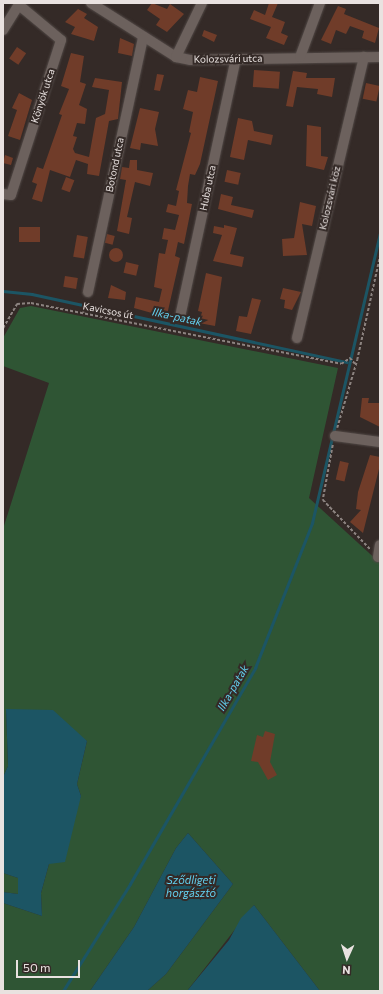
<!DOCTYPE html>
<meta charset="utf-8">
<style>
body{margin:0}
#map{position:relative;width:383px;height:994px;overflow:hidden;background:#342a27;font-family:Commissioner,sans-serif}
div>[style]{position:absolute}
.green>*{inset:0;background:#2f5534}
.water>*{inset:0;background:#1c5564}
.stream>*{height:2.5px;margin:-1.25px;padding:0 1.25px;transform-origin:1.25px;border-radius:1.25px;background:#1c5564}
.building>*{inset:0;background:#703c29;transform-origin:0 0}
.round{border-radius:50%}
.path>*{height:1.5px;margin-top:-0.75px;transform-origin:0;background:repeating-linear-gradient(90deg,#8c8380 0 3px,transparent 0 5px)}
.roads{filter:drop-shadow(0 0 1px #514946) drop-shadow(0 0 1px #514946)}
.minor>*{height:10px;margin:-5px;padding:0 5px;transform-origin:5px;border-radius:5px;background:#6c615d}
span{translate:-50% -50%;white-space:nowrap;text-align:center;line-height:1.15;-webkit-text-stroke:4px #342a27;paint-order:stroke}
.street-label{font-size:10px;color:#e9e2e0}
.water-label{font-size:11px;color:#63d1f0;font-style:italic}
.frame{position:absolute;inset:0;border:4px solid #e9e2e0;pointer-events:none}
.north{position:absolute;left:327px;top:938px;width:40px;height:40px;-webkit-text-stroke:3px #342a27;paint-order:stroke;rotate:183deg;font-size:11px;font-weight:700;line-height:16px;text-align:center;color:#e9e2e0}
.north::after{content:'';display:block;margin:auto;width:14px;height:18px;background:#e9e2e0;clip-path:polygon(50% 0,100% 100%,50% 72%,0 100%)}
.scale{position:absolute;left:16px;top:960px;width:64px;height:18px;box-sizing:border-box;border:2px solid #e9e2e0;border-top:0;padding-left:5px;font-size:12px;line-height:14px;white-space:nowrap;color:#e9e2e0;-webkit-text-stroke:3px #342a27;paint-order:stroke}
</style>
<div id="map">
<div class="green">
<div style="clip-path:polygon(31px 306px,338px 368px,309px 498px,380px 563px,380px 991px,320px 991px,254px 905px,187px 991px,147px 991px,166px 974px,233px 884px,188px 833px,176px 848px,134px 927px,90px 991px,3px 991px,3px 903px,42px 916px,41px 893px,49px 864px,81px 796px,77px 784px,87px 741px,6px 709px,8px 766px,3px 777px,3px 529px,49px 383px,3px 366px,3px 338px,20px 308px)"></div>
<div style="clip-path:polygon(3px 873px,18px 878px,18px 894px,3px 892px)"></div>
</div>
<div class="water">
<div style="clip-path:polygon(6px 709px,53px 710px,87px 741px,77px 784px,81px 796px,65px 862px,49px 864px,41px 893px,42px 916px,3px 903px,3px 892px,18px 894px,18px 878px,3px 873px,3px 777px,8px 766px)"></div>
<div style="clip-path:polygon(188px 833px,233px 884px,166px 974px,147px 991px,90px 991px,134px 927px,176px 848px)"></div>
<div style="clip-path:polygon(254px 905px,320px 991px,187px 991px,229px 940px,241px 918px)"></div>
</div>
<div class="stream">
<div style="left:3px;top:291px;width:29px;rotate:6deg"></div>
<div style="left:32px;top:294px;width:322px;rotate:12.2deg"></div>
<div style="left:63px;top:991px;width:126px;rotate:-57.9deg"></div>
<div style="left:130px;top:884px;width:250px;rotate:-59.9deg"></div>
<div style="left:255px;top:668px;width:156px;rotate:-68.5deg"></div>
<div style="left:312px;top:523px;width:298px;rotate:-76.8deg"></div>
</div>
<div class="building">
<div style="clip-path:polygon(152px 3px,167px 9px,170px 4px,184px 14px,167px 32px,156px 25px,160px 19px,147px 10px)"></div>
<div style="clip-path:polygon(269px 3px,278px 3px,272px 17px,285px 22px,281px 33px,288px 36px,284px 45px,266px 38px,271px 27px,250px 19px,254px 10px,265px 15px)"></div>
<div style="clip-path:polygon(338px 6px,346px 9px,344px 14px,379px 28px,375px 43px,362px 38px,364px 31px,350px 26px,346px 34px,336px 30px,331px 44px,321px 40px)"></div>
<div style="clip-path:polygon(78px 9px,87px 14px,84px 18px,98px 27px,94px 41px,71px 34px,75px 27px,65px 22px)"></div>
<div style="clip-path:polygon(204px 30px,217px 35px,214px 42px,202px 36px)"></div>
<div style="clip-path:polygon(120px 38px,134px 44px,132px 56px,118px 53px)"></div>
<div style="left:17px;top:47px;width:11px;height:14px;rotate:34deg"></div>
<div style="clip-path:polygon(71px 53px,84px 56px,80px 82px,86px 84px,79px 105px,87px 109px,85px 124px,77px 123px,73px 136px,77px 137px,73px 149px,75px 153px,89px 157px,96px 118px,105px 114px,109px 90px,92px 87px,95px 78px,122px 82px,118px 119px,109px 121px,99px 176px,87px 174px,88px 164px,76px 160px,70px 177px,50px 170px,42px 202px,32px 199px,37px 184px,32px 182px,37px 167px,43px 169px,62px 115px,59px 114px,69px 89px,61px 86px)"></div>
<div style="left:254px;top:70px;width:26px;height:17px;rotate:4deg"></div>
<div style="clip-path:polygon(293px 71px,307px 73px,306px 78px,335px 78px,332px 97px,317px 94px,318px 89px,297px 87px,293px 107px,286px 106px)"></div>
<div style="clip-path:polygon(157px 74px,164px 75px,160px 91px,154px 90px)"></div>
<div style="clip-path:polygon(200px 77px,218px 81px,200px 164px,195px 175px,190px 174px,188px 186px,187px 203px,192px 204px,184px 244px,178px 242px,175px 256px,180px 258px,167px 315px,159px 315px,134px 308px,136px 297px,159px 302px,162px 289px,154px 287px,159px 253px,165px 254px,168px 240px,162px 239px,164px 228px,175px 230px,179px 215px,166px 212px,168px 204px,176px 206px,179px 191px,176px 190px,191px 133px,189px 132px,193px 112px,183px 109px,188px 90px,197px 92px)"></div>
<div style="left:366px;top:83px;width:14px;height:16px;rotate:12deg"></div>
<div style="clip-path:polygon(19px 93px,32px 100px,20px 140px,8px 136px,17px 110px,12px 108px)"></div>
<div style="clip-path:polygon(140px 108px,159px 112px,155px 129px,158px 146px,141px 143px,140px 150px,130px 148px)"></div>
<div style="clip-path:polygon(238px 118px,252px 121px,254px 131px,273px 135px,271px 145px,248px 140px,244px 160px,230px 157px)"></div>
<div style="clip-path:polygon(307px 125px,321px 127px,321px 156px,328px 157px,324px 170px,306px 166px)"></div>
<div style="clip-path:polygon(5px 155px,13px 158px,11px 165px,3px 163px)"></div>
<div style="clip-path:polygon(130px 160px,137px 160px,137px 170px,153px 173px,150px 186px,135px 182px,127px 217px,132px 218px,129px 234px,117px 231px,126px 180px,120px 179px,122px 167px,129px 168px)"></div>
<div style="left:227px;top:170px;width:14px;height:12px;rotate:12deg"></div>
<div style="left:66px;top:177px;width:9px;height:13px;rotate:21deg"></div>
<div style="clip-path:polygon(221px 194px,233px 197px,231px 205px,254px 210px,252px 218px,218px 209px)"></div>
<div style="clip-path:polygon(300px 202px,316px 206px,312px 226px,302px 224px,307px 255px,283px 256px,282px 239px,294px 238px)"></div>
<div style="clip-path:polygon(224px 225px,237px 228px,230px 254px,244px 257px,242px 267px,213px 261px,222px 235px,213px 233px,214px 226px,224px 228px)"></div>
<div style="left:19px;top:227px;width:21px;height:15px"></div>
<div style="left:107px;top:234px;width:8px;height:9px;rotate:14deg"></div>
<div style="left:77px;top:235px;width:11px;height:22px;rotate:10deg"></div>
<div class="round" style="left:109px;top:248px;width:14px;height:14px"></div>
<div style="left:126px;top:262px;width:13px;height:11px;rotate:13deg"></div>
<div style="clip-path:polygon(206px 273px,222px 277px,215px 326px,199px 323px,202px 312px,198px 311px)"></div>
<div style="left:65px;top:276px;width:13px;height:11px;rotate:9deg"></div>
<div style="clip-path:polygon(111px 285px,126px 292px,125px 300px,108px 298px)"></div>
<div style="clip-path:polygon(283px 288px,301px 292px,292px 310px,284px 308px,285px 300px,280px 299px)"></div>
<div style="clip-path:polygon(252px 298px,261px 300px,251px 334px,236px 331px,239px 316px,247px 317px)"></div>
<div style="clip-path:polygon(362px 398px,369px 398px,368px 403px,380px 403px,380px 427px,360px 417px)"></div>
<div style="clip-path:polygon(370px 455px,380px 457px,380px 465px,363px 533px,350px 522px,361px 510px,356px 509px,358px 492px)"></div>
<div style="left:340px;top:461px;width:9px;height:19px;rotate:13deg"></div>
<div style="clip-path:polygon(265px 731px,275px 734px,270px 762px,277px 775px,268px 780px,258px 762px,251px 761px,257px 735px,263px 737px)"></div>
</div>
<div class="path">
<div style="left:83px;top:313px;width:12px;rotate:-76deg"></div>
<div style="left:3px;top:328px;width:28px;rotate:-60deg"></div>
<div style="left:17px;top:304px;width:14px;rotate:-4deg"></div>
<div style="left:31px;top:303px;width:316px;rotate:11.1deg"></div>
<div style="left:341px;top:364px;width:11px;rotate:-34deg"></div>
<div style="left:350px;top:358px;width:9px;rotate:49deg"></div>
<div style="left:337px;top:428px;width:71px;rotate:-73.6deg"></div>
<div style="left:357px;top:360px;width:107px;rotate:-77.6deg"></div>
<div style="left:333px;top:445px;width:56px;rotate:100.3deg"></div>
<div style="left:323px;top:500px;width:68px;rotate:46.2deg"></div>
</div>
<div class="roads">
<div class="minor">
<div style="left:91px;top:3px;width:101px;rotate:32.4deg"></div>
<div style="left:176px;top:57px;width:14px;rotate:12deg"></div>
<div style="left:190px;top:60px;width:190px;rotate:-0.9deg"></div>
<div style="left:3px;top:30px;width:32px;rotate:-58deg"></div>
<div style="left:176px;top:57px;width:60px;rotate:-64.3deg"></div>
<div style="left:300px;top:57px;width:58px;rotate:-69.7deg"></div>
<div style="left:3px;top:194px;width:8px;rotate:7deg"></div>
<div style="left:11px;top:195px;width:163px;rotate:-72.1deg"></div>
<div style="left:61px;top:40px;width:55px;rotate:-140.2deg"></div>
<div style="left:88px;top:292px;width:261px;rotate:-77.8deg"></div>
<div style="left:180px;top:317px;width:264px;rotate:-77.8deg"></div>
<div style="left:297px;top:338px;width:289px;rotate:-76.6deg"></div>
<div style="left:335px;top:436px;width:45px;rotate:7.6deg"></div>
<div style="left:378px;top:557px;width:12px;rotate:-81deg"></div>
</div>
</div>
<div class="street-label">
<span style="left:228px;top:59px;rotate:-1deg">Kolozsvári utca</span>
<span style="left:43px;top:96px;rotate:-72deg">Könyök utca</span>
<span style="left:115px;top:165px;rotate:-78deg">Botond utca</span>
<span style="left:208px;top:188px;rotate:-78deg">Huba utca</span>
<span style="left:330px;top:198px;rotate:-77deg">Kolozsvári köz</span>
<span style="left:108px;top:311px;rotate:11deg">Kavicsos út</span>
</div>
<div class="water-label">
<span style="left:177px;top:317px;rotate:12deg">Ilka-patak</span>
<span style="left:233px;top:688px;rotate:-60deg">Ilka-patak</span>
<span style="left:191px;top:887px">Sződligeti<br>horgásztó</span>
</div>
<div class="frame"></div>
<div class="north">N</div>
<div class="scale">50 m</div>
</div>
